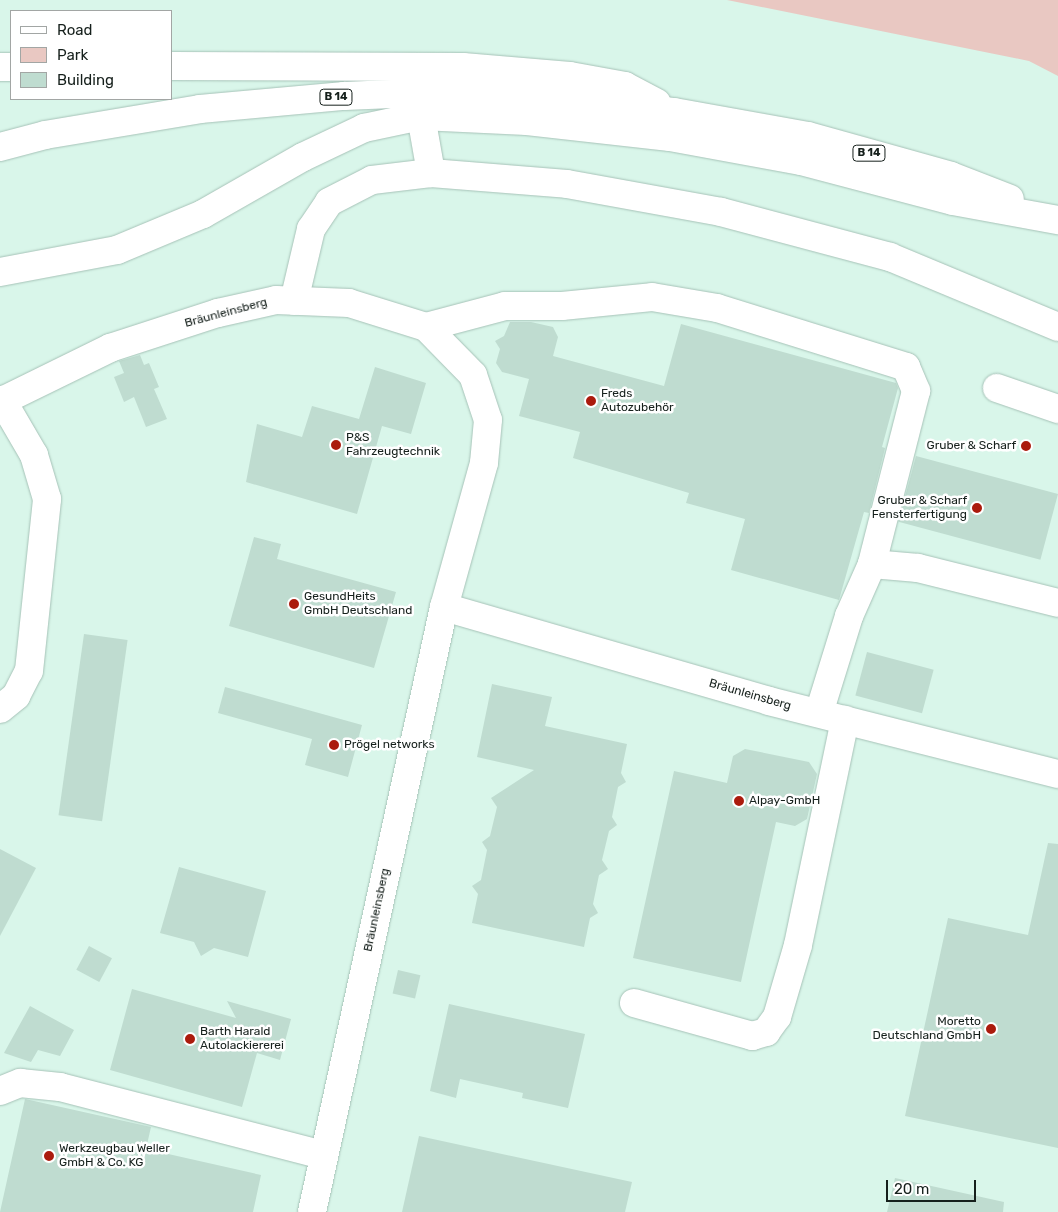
<!DOCTYPE html>
<meta charset="utf-8">
<style>
body{margin:0}
#map{position:relative;width:1058px;height:1212px;overflow:hidden;background:#d9f6ea;font-family:Rubik,sans-serif}
div>[style]{position:absolute}
.green>*{inset:0;background:#e9c8c2}
.building>*{inset:0;background:#bfdcd0;transform-origin:0 0}
.roads{filter:drop-shadow(0 0 1px #a6c2b7) drop-shadow(0 0 1px #a6c2b7)}
.minor>*{height:28px;margin:-14px;padding:0 14px;transform-origin:14px;border-radius:14px;background:#fff}
.major>*{height:28px;margin:-14px;padding:0 14px;transform-origin:14px;border-radius:14px;background:#fff}
.dots>*{width:14px;height:14px;translate:-50% -50%;box-sizing:border-box;border:2px solid #fff;border-radius:50%}
span{translate:-50% -50%;white-space:nowrap;text-align:center;line-height:1.15;-webkit-text-stroke:5px #fff;paint-order:stroke}
.shield-label span{padding:1px 4px;background:#fff;border:1px solid;border-radius:4px;-webkit-text-stroke-width:0}
.shield-label{font-size:11px;color:#16201c;font-weight:700}
.street-label{font-size:12px;color:#16201c}
.poi-label{font-size:12px;color:#16201c}
.left{translate:0 -50%;text-align:left}
.right{translate:-100% -50%;text-align:right}
.legend{position:absolute;left:10px;top:10px;width:162px;height:90px;box-sizing:border-box;background:#fff;border:1px solid #a2a6a4;margin:0;padding:6px 9px;list-style:none;font-size:15px;color:#16201c}
.legend li{display:flex;align-items:center;gap:10px;height:25px}
.legend b{width:25px;border:1px solid #a2a6a4}
.scale{position:absolute;left:886px;top:1180px;width:90px;height:22px;box-sizing:border-box;border:2px solid #16201c;border-top:0;padding-left:6px;font-size:15px;line-height:18px;white-space:nowrap;color:#16201c;-webkit-text-stroke:4px #fff;paint-order:stroke}
</style>
<div id="map">
<div class="green">
<div style="clip-path:polygon(727px 0,1058px 0,1058px 76px,1029px 61px)"></div>
</div>
<div class="building">
<div style="clip-path:polygon(510px 322px,531px 322px,553px 327px,558px 337px,553px 356px,664px 386px,681px 324px,896px 383px,898px 388px,882px 447px,885px 448px,869px 513px,864px 512px,839px 600px,731px 570px,745px 519px,686px 503px,689px 493px,573px 458px,580px 432px,519px 416px,529px 379px,502px 372px,496px 363px,500px 349px,495px 341px,504px 336px)"></div>
<div style="clip-path:polygon(140px 355px,144px 365px,149px 363px,159px 387px,154px 389px,167px 419px,146px 427px,134px 397px,124px 402px,114px 377px,124px 373px,119px 361px)"></div>
<div style="clip-path:polygon(375px 367px,426px 383px,411px 434px,382px 426px,357px 514px,246px 482px,257px 424px,302px 437px,312px 406px,359px 419px)"></div>
<div style="left:916px;top:456px;width:147px;height:68px;rotate:15deg"></div>
<div style="clip-path:polygon(254px 537px,281px 544px,277px 559px,396px 592px,374px 668px,229px 626px)"></div>
<div style="left:84px;top:634px;width:44px;height:183px;rotate:8deg"></div>
<div style="left:867px;top:652px;width:69px;height:45px;rotate:15deg"></div>
<div style="clip-path:polygon(492px 684px,552px 697px,545px 726px,627px 744px,621px 773px,626px 782px,618px 787px,612px 817px,617px 825px,609px 831px,602px 860px,608px 869px,599px 875px,593px 904px,598px 913px,590px 918px,584px 947px,472px 923px,478px 894px,472px 886px,481px 880px,487px 850px,482px 842px,490px 836px,497px 807px,491px 798px,534px 770px,477px 757px)"></div>
<div style="clip-path:polygon(225px 687px,362px 725px,348px 777px,305px 765px,312px 739px,218px 713px)"></div>
<div style="clip-path:polygon(745px 749px,809px 762px,817px 774px,807px 819px,795px 826px,776px 822px,741px 982px,633px 958px,674px 771px,727px 783px,733px 756px)"></div>
<div style="clip-path:polygon(1048px 843px,1058px 844px,1058px 1148px,905px 1116px,948px 918px,1028px 935px)"></div>
<div style="clip-path:polygon(0 849px,36px 868px,0 936px)"></div>
<div style="clip-path:polygon(179px 867px,266px 891px,248px 957px,214px 948px,201px 956px,194px 942px,160px 933px)"></div>
<div style="left:89px;top:946px;width:26px;height:27px;rotate:28deg"></div>
<div style="left:398px;top:970px;width:23px;height:24px;rotate:13deg"></div>
<div style="clip-path:polygon(132px 989px,236px 1018px,227px 1001px,291px 1019px,280px 1060px,257px 1053px,242px 1107px,110px 1070px)"></div>
<div style="clip-path:polygon(449px 1004px,585px 1034px,568px 1108px,522px 1098px,523px 1093px,460px 1079px,456px 1098px,430px 1091px)"></div>
<div style="clip-path:polygon(30px 1006px,74px 1030px,60px 1056px,38px 1050px,31px 1062px,4px 1053px)"></div>
<div style="clip-path:polygon(25px 1099px,151px 1127px,146px 1149px,261px 1175px,253px 1212px,0 1212px)"></div>
<div style="clip-path:polygon(419px 1136px,632px 1182px,625px 1212px,402px 1212px)"></div>
<div style="clip-path:polygon(895px 1178px,1004px 1202px,1003px 1212px,887px 1212px)"></div>
</div>
<div class="roads">
<div class="minor">
<div style="left:421px;top:116px;width:58px;rotate:80deg"></div>
<div style="left:294px;top:301px;width:74px;rotate:-76.7deg"></div>
<div style="left:311px;top:229px;width:32px;rotate:-56deg"></div>
<div style="left:329px;top:202px;width:48px;rotate:-27.1deg"></div>
<div style="left:372px;top:180px;width:59px;rotate:-6.8deg"></div>
<div style="left:431px;top:173px;width:136px;rotate:4.6deg"></div>
<div style="left:567px;top:184px;width:157px;rotate:10.3deg"></div>
<div style="left:721px;top:212px;width:175px;rotate:14.9deg"></div>
<div style="left:890px;top:257px;width:182px;rotate:22.6deg"></div>
<div style="left:426px;top:327px;width:82px;rotate:-14.9deg"></div>
<div style="left:505px;top:306px;width:57px"></div>
<div style="left:562px;top:306px;width:90px;rotate:-5.7deg"></div>
<div style="left:652px;top:297px;width:66px;rotate:9.6deg"></div>
<div style="left:717px;top:308px;width:198px;rotate:17.3deg"></div>
<div style="left:906px;top:367px;width:26px;rotate:67deg"></div>
<div style="left:916px;top:391px;width:179px;rotate:104.3deg"></div>
<div style="left:997px;top:388px;width:65px;rotate:19deg"></div>
<div style="left:0;top:402px;width:123px;rotate:-26.1deg"></div>
<div style="left:110px;top:348px;width:114px;rotate:-18deg"></div>
<div style="left:218px;top:313px;width:59px;rotate:-12.6deg"></div>
<div style="left:276px;top:300px;width:73px;rotate:2.4deg"></div>
<div style="left:349px;top:303px;width:81px;rotate:17.3deg"></div>
<div style="left:426px;top:327px;width:67px;rotate:45.6deg"></div>
<div style="left:473px;top:375px;width:47px;rotate:71.6deg"></div>
<div style="left:488px;top:420px;width:43px;rotate:95.3deg"></div>
<div style="left:484px;top:463px;width:149px;rotate:105.5deg"></div>
<div style="left:444px;top:607px;width:619px;rotate:102.31deg"></div>
<div style="left:444px;top:607px;width:338px;rotate:16.1deg"></div>
<div style="left:769px;top:701px;width:298px;rotate:14.2deg"></div>
<div style="left:0;top:709px;width:21px;rotate:-39deg"></div>
<div style="left:16px;top:696px;width:28px;rotate:-63deg"></div>
<div style="left:29px;top:671px;width:173px;rotate:-84deg"></div>
<div style="left:47px;top:499px;width:46px;rotate:-106.5deg"></div>
<div style="left:34px;top:455px;width:64px;rotate:-120.2deg"></div>
<div style="left:819px;top:713px;width:102px;rotate:-72.8deg"></div>
<div style="left:849px;top:616px;width:57px;rotate:-66.1deg"></div>
<div style="left:872px;top:564px;width:46px;rotate:5deg"></div>
<div style="left:918px;top:568px;width:144px;rotate:14deg"></div>
<div style="left:634px;top:1003px;width:123px;rotate:15.6deg"></div>
<div style="left:752px;top:1036px;width:15px;rotate:-16deg"></div>
<div style="left:766px;top:1032px;width:19px;rotate:-54deg"></div>
<div style="left:777px;top:1017px;width:75px;rotate:-73.7deg"></div>
<div style="left:798px;top:945px;width:230px;rotate:-78.2deg"></div>
<div style="left:0;top:1091px;width:22px;rotate:-22deg"></div>
<div style="left:20px;top:1083px;width:40px;rotate:5.7deg"></div>
<div style="left:60px;top:1087px;width:272px;rotate:14.5deg"></div>
</div>
<div class="major">
<div style="left:171px;top:66px;width:292px;rotate:0.2deg"></div>
<div style="left:463px;top:67px;width:107px;rotate:4.8deg"></div>
<div style="left:570px;top:76px;width:56px;rotate:10.3deg"></div>
<div style="left:625px;top:86px;width:36px;rotate:28deg"></div>
<div style="left:0;top:67px;width:11px"></div>
<div style="left:0;top:147px;width:47px;rotate:-14.9deg"></div>
<div style="left:45px;top:135px;width:157px;rotate:-9.5deg"></div>
<div style="left:200px;top:109px;width:145px;rotate:-5.2deg"></div>
<div style="left:344px;top:96px;width:97px;rotate:-2.4deg"></div>
<div style="left:441px;top:92px;width:106px;rotate:2.2deg"></div>
<div style="left:547px;top:96px;width:128px;rotate:7.2deg"></div>
<div style="left:674px;top:112px;width:136px;rotate:10.2deg"></div>
<div style="left:808px;top:136px;width:148px;rotate:15.6deg"></div>
<div style="left:951px;top:176px;width:63px;rotate:21.3deg"></div>
<div style="left:0;top:272px;width:119px;rotate:-10.6deg"></div>
<div style="left:117px;top:250px;width:93px;rotate:-22.7deg"></div>
<div style="left:203px;top:214px;width:115px;rotate:-29.7deg"></div>
<div style="left:303px;top:157px;width:68px;rotate:-25.4deg"></div>
<div style="left:364px;top:128px;width:58px;rotate:-11.9deg"></div>
<div style="left:421px;top:116px;width:106px;rotate:2.7deg"></div>
<div style="left:527px;top:121px;width:144px;rotate:6.4deg"></div>
<div style="left:670px;top:137px;width:133px;rotate:10.4deg"></div>
<div style="left:801px;top:161px;width:157px;rotate:14.7deg"></div>
<div style="left:953px;top:201px;width:107px;rotate:10.3deg"></div>
</div>
</div>
<div class="dots">
<div style="left:591px;top:401px;background:#ab1b0d"></div>
<div style="left:336px;top:445px;background:#ab1b0d"></div>
<div style="left:1026px;top:446px;background:#ab1b0d"></div>
<div style="left:977px;top:508px;background:#ab1b0d"></div>
<div style="left:294px;top:604px;background:#ab1b0d"></div>
<div style="left:334px;top:745px;background:#ab1b0d"></div>
<div style="left:739px;top:801px;background:#ab1b0d"></div>
<div style="left:991px;top:1029px;background:#ab1b0d"></div>
<div style="left:190px;top:1039px;background:#ab1b0d"></div>
<div style="left:49px;top:1156px;background:#ab1b0d"></div>
</div>
<div class="shield-label">
<span style="left:336px;top:97px">B 14</span>
<span style="left:869px;top:153px">B 14</span>
</div>
<div class="street-label">
<span style="left:226px;top:313px;rotate:-15deg">Bräunleinsberg</span>
<span style="left:750px;top:695px;rotate:16deg">Bräunleinsberg</span>
<span style="left:377px;top:910px;rotate:-78deg">Bräunleinsberg</span>
</div>
<div class="poi-label">
<span class="left" style="left:601px;top:401px">Freds<br>Autozubehör</span>
<span class="left" style="left:346px;top:445px">P&amp;S<br>Fahrzeugtechnik</span>
<span class="right" style="left:1016px;top:446px">Gruber &amp; Scharf</span>
<span class="right" style="left:967px;top:508px">Gruber &amp; Scharf<br>Fensterfertigung</span>
<span class="left" style="left:304px;top:604px">GesundHeits<br>GmbH Deutschland</span>
<span class="left" style="left:344px;top:745px">Prögel networks</span>
<span class="left" style="left:749px;top:801px">Alpay-GmbH</span>
<span class="right" style="left:981px;top:1029px">Moretto<br>Deutschland GmbH</span>
<span class="left" style="left:200px;top:1039px">Barth Harald<br>Autolackiererei</span>
<span class="left" style="left:59px;top:1156px">Werkzeugbau Weller<br>GmbH &amp; Co. KG</span>
</div>
<ul class="legend">
<li><b style="height:6px;background:#fff"></b>Road</li>
<li><b style="height:14px;background:#e9c8c2"></b>Park</li>
<li><b style="height:14px;background:#bfdcd0"></b>Building</li>
</ul>
<div class="scale">20 m</div>
</div>
